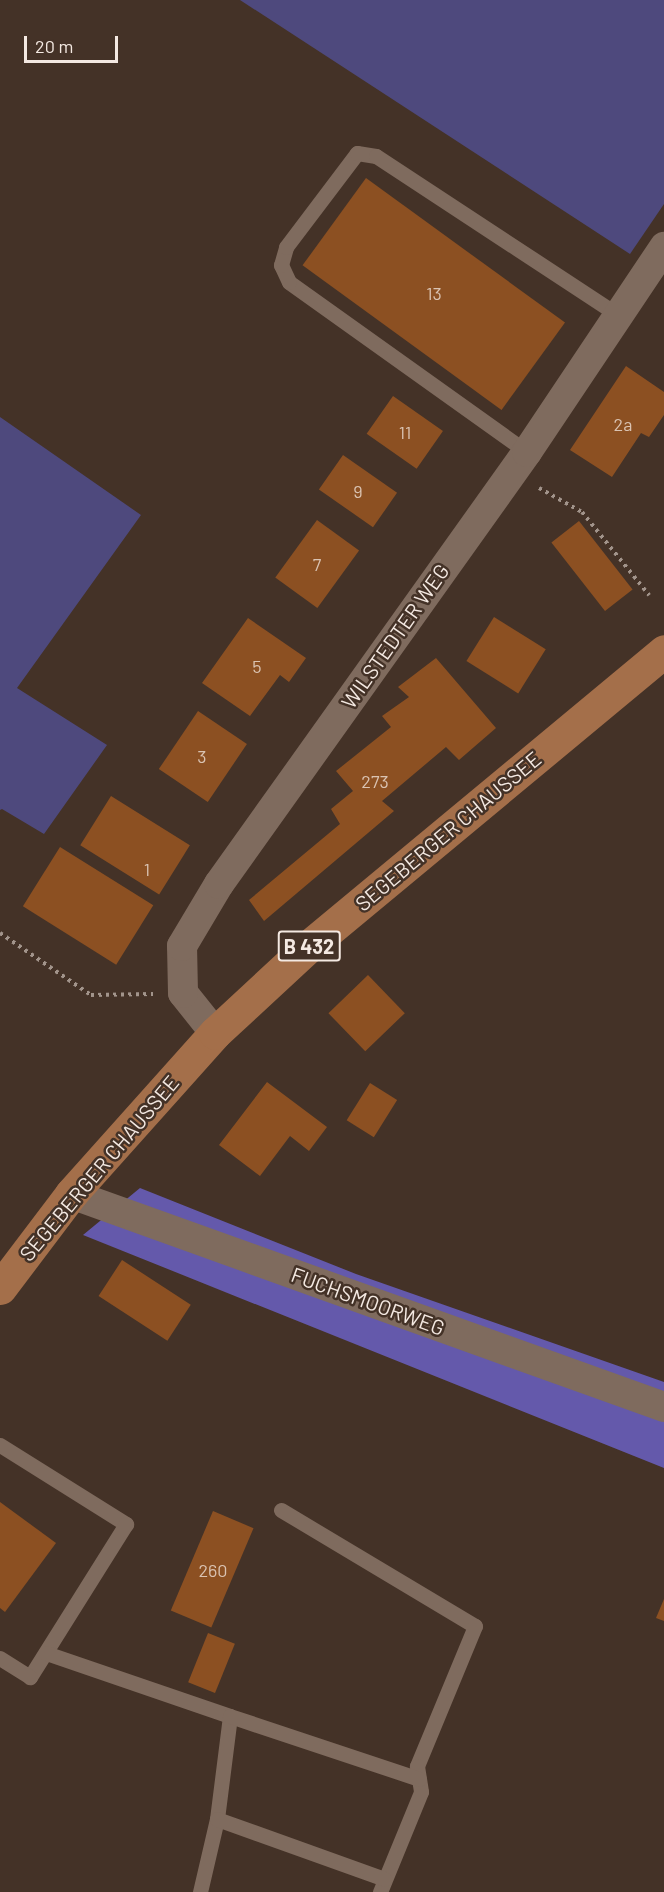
<!DOCTYPE html>
<style>
body{margin:0}
#map{position:relative;width:664px;height:1892px;overflow:hidden;background:#443227;font-family:Barlow,sans-serif}
div>[style]{position:absolute}
.green>*{inset:0;background:#4e497d}
.forest>*{inset:0;background:#6459ab}
.building>*{inset:0;background:#8c5022;transform-origin:0 0}
.path>*{height:4px;margin-top:-2px;transform-origin:0;background:repeating-linear-gradient(90deg,#a2948b 0 3px,transparent 0 7.5px)}
.lane>*{height:15px;margin:-7.5px;padding:0 7.5px;transform-origin:7.5px;border-radius:7.5px;background:#7f6b5e}
.street>*{height:30px;margin:-15px;padding:0 15px;transform-origin:15px;border-radius:15px;background:#7f6b5e}
.primary>*{height:33px;margin:-16.5px;padding:0 16.5px;transform-origin:16.5px;border-radius:16.5px;background:#a46f4a}
span{translate:-50% -50%;white-space:nowrap;text-align:center;line-height:1.15;-webkit-text-stroke:5px #443227;paint-order:stroke}
.number-label{font-size:18px;color:#dac3b2}
.number-label span{-webkit-text-stroke-width:0}
.shield-label span{padding:2px 4px;background:#443227;border:2px solid;border-radius:4px;-webkit-text-stroke-width:0}
.shield-label{font-size:20px;color:#f4e9e2;font-weight:700}
.street-label{font-size:21px;color:#f4e9e2}
.scale{position:absolute;left:24px;top:36px;width:94px;height:27px;box-sizing:border-box;border:3px solid #f4e9e2;border-top:0;padding-left:8px;font-size:18px;line-height:21px;white-space:nowrap;color:#f4e9e2;-webkit-text-stroke:4px #443227;paint-order:stroke}
</style>
<div id="map">
<div class="green">
<div style="clip-path:polygon(240px 0,664px 0,664px 204px,630px 254px)"></div>
<div style="clip-path:polygon(0 417px,141px 515px,17px 688px,107px 745px,44px 834px,2px 809px,0 810px)"></div>
</div>
<div class="forest">
<div style="clip-path:polygon(140px 1188px,356px 1274px,664px 1382px,664px 1468px,83px 1235px)"></div>
</div>
<div class="building">
<div style="left:366px;top:178px;width:246px;height:108px;rotate:36deg"></div>
<div style="clip-path:polygon(626px 366px,664px 392px,664px 415px,649px 437px,641px 433px,612px 477px,570px 450px)"></div>
<div style="left:393px;top:396px;width:61px;height:46px;rotate:35deg"></div>
<div style="left:343px;top:455px;width:66px;height:42px;rotate:35deg"></div>
<div style="left:317px;top:520px;width:52px;height:71px;rotate:36deg"></div>
<div style="left:579px;top:521px;width:87px;height:35px;rotate:52deg"></div>
<div style="left:494px;top:617px;width:61px;height:52px;rotate:32deg"></div>
<div style="clip-path:polygon(248px 618px,306px 658px,289px 682px,280px 675px,250px 716px,202px 683px)"></div>
<div style="clip-path:polygon(436px 658px,496px 728px,459px 760px,446px 747px,382px 801px,394px 811px,264px 921px,249px 900px,340px 824px,331px 809px,353px 791px,336px 771px,391px 727px,382px 716px,409px 697px,398px 687px)"></div>
<div style="left:198px;top:711px;width:59px;height:70px;rotate:34deg"></div>
<div style="left:111px;top:796px;width:93px;height:58px;rotate:32deg"></div>
<div style="left:60px;top:847px;width:110px;height:70px;rotate:32deg"></div>
<div style="left:368px;top:975px;width:53px;height:55px;rotate:46deg"></div>
<div style="clip-path:polygon(267px 1082px,327px 1127px,309px 1151px,290px 1136px,260px 1176px,219px 1145px)"></div>
<div style="left:370px;top:1083px;width:32px;height:44px;rotate:32deg"></div>
<div style="left:122px;top:1260px;width:82px;height:43px;rotate:33deg"></div>
<div style="clip-path:polygon(0 1502px,56px 1543px,5px 1612px,0 1608px)"></div>
<div style="left:213px;top:1511px;width:44px;height:108px;rotate:23deg"></div>
<div style="clip-path:polygon(664px 1599px,664px 1621px,656px 1618px)"></div>
<div style="left:208px;top:1633px;width:29px;height:53px;rotate:22deg"></div>
</div>
<div class="path">
<div style="left:539px;top:488px;width:49px;rotate:29.2deg"></div>
<div style="left:582px;top:512px;width:107px;rotate:51.1deg"></div>
<div style="left:0;top:933px;width:110px;rotate:34.3deg"></div>
<div style="left:91px;top:995px;width:62px;rotate:-0.9deg"></div>
</div>
<div class="lane">
<div style="left:527px;top:452px;width:292px;rotate:-144.5deg"></div>
<div style="left:289px;top:282px;width:19px;rotate:-115deg"></div>
<div style="left:281px;top:265px;width:19px;rotate:-74deg"></div>
<div style="left:286px;top:247px;width:118px;rotate:-52.9deg"></div>
<div style="left:357px;top:153px;width:19px;rotate:9deg"></div>
<div style="left:376px;top:156px;width:290px;rotate:33.3deg"></div>
<div style="left:0;top:1445px;width:149px;rotate:32.1deg"></div>
<div style="left:126px;top:1524px;width:181px;rotate:122.1deg"></div>
<div style="left:30px;top:1677px;width:36px;rotate:-148deg"></div>
<div style="left:281px;top:1510px;width:226px;rotate:30.9deg"></div>
<div style="left:475px;top:1626px;width:152px;rotate:112.5deg"></div>
<div style="left:417px;top:1766px;width:26px;rotate:81deg"></div>
<div style="left:421px;top:1792px;width:108px;rotate:112.3deg"></div>
<div style="left:46px;top:1653px;width:194px;rotate:18.9deg"></div>
<div style="left:230px;top:1716px;width:104px;rotate:97.2deg"></div>
<div style="left:217px;top:1819px;width:75px;rotate:103.1deg"></div>
<div style="left:230px;top:1716px;width:199px;rotate:18.4deg"></div>
<div style="left:217px;top:1819px;width:178px;rotate:19.7deg"></div>
</div>
<div class="street">
<div style="left:215px;top:1033px;width:51px;rotate:-128.7deg"></div>
<div style="left:183px;top:993px;width:47px;rotate:-91.2deg"></div>
<div style="left:182px;top:946px;width:72px;rotate:-59.2deg"></div>
<div style="left:219px;top:884px;width:531px;rotate:-54.51deg"></div>
<div style="left:527px;top:452px;width:247px;rotate:-56.2deg"></div>
<div style="left:71px;top:1194px;width:630px;rotate:19.76deg"></div>
</div>
<div class="primary">
<div style="left:0;top:1288px;width:118px;rotate:-52.9deg"></div>
<div style="left:71px;top:1194px;width:216px;rotate:-48.2deg"></div>
<div style="left:215px;top:1033px;width:127px;rotate:-42.8deg"></div>
<div style="left:308px;top:947px;width:463px;rotate:-39.7deg"></div>
</div>
<div class="number-label">
<span style="left:434px;top:293px">13</span>
<span style="left:623px;top:424px">2a</span>
<span style="left:405px;top:432px">11</span>
<span style="left:358px;top:491px">9</span>
<span style="left:317px;top:564px">7</span>
<span style="left:257px;top:666px">5</span>
<span style="left:202px;top:756px">3</span>
<span style="left:375px;top:781px">273</span>
<span style="left:147px;top:869px">1</span>
<span style="left:213px;top:1570px">260</span>
</div>
<div class="shield-label">
<span style="left:309px;top:946px">B 432</span>
</div>
<div class="street-label">
<span style="left:395px;top:636px;rotate:-55deg">WILSTEDTER WEG</span>
<span style="left:448px;top:831px;rotate:-40deg">SEGEBERGER CHAUSSEE</span>
<span style="left:99px;top:1168px;rotate:-50deg">SEGEBERGER CHAUSSEE</span>
<span style="left:368px;top:1301px;rotate:20deg">FUCHSMOORWEG</span>
</div>
<div class="scale">20 m</div>
</div>
